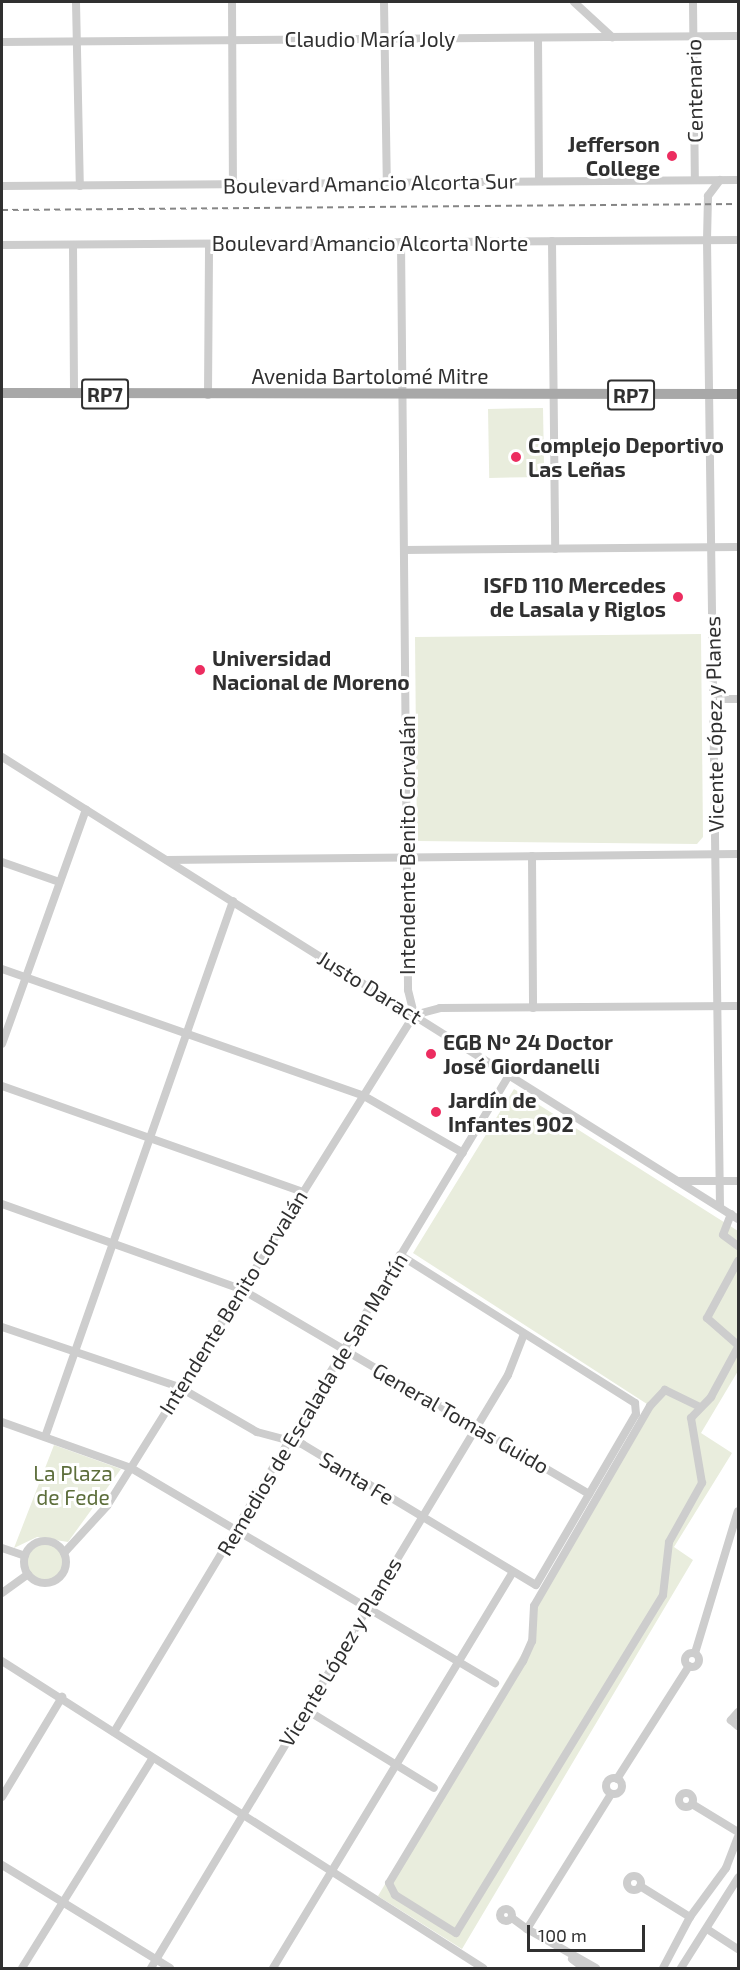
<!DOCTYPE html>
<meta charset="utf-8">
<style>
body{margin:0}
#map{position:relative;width:740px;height:1970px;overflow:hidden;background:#fff;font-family:"Exo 2",sans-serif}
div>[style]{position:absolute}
.green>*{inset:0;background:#e9eddd;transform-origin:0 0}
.round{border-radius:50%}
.minor>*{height:8px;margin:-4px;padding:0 4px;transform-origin:4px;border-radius:4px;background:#cdcdcd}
.minor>.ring{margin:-4px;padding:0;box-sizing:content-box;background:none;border:8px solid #cdcdcd;border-radius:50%}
.major>*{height:10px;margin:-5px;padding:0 5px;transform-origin:5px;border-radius:5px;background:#a8a8a8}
.rail>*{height:2px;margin-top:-1px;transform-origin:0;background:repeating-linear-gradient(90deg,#858585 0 6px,transparent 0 10.5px)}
.dots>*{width:16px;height:16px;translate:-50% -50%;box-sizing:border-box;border:3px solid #fff;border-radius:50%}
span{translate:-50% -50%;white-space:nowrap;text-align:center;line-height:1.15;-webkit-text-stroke:6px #fff;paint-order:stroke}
.shield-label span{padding:2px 4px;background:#fff;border:2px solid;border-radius:4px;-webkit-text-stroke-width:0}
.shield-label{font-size:20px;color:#303030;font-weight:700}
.street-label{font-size:21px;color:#303030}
.poi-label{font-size:21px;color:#303030;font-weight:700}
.right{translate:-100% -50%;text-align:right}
.left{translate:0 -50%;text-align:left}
.park-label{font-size:21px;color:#5d6e3b}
.frame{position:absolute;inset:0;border:3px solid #303030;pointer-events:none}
.scale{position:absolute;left:527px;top:1925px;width:118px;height:27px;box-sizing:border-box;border:3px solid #303030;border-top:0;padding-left:8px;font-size:18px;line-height:21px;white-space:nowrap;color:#303030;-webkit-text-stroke:4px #fff;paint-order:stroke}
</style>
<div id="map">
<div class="green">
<div style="left:543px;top:408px;width:69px;height:55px;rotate:89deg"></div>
<div style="clip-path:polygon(701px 634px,703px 837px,697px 844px,417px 841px,415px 637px)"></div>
<div style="clip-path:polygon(514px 1089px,738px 1231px,738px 1371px,701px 1433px,732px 1453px,674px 1547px,693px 1560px,462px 1949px,378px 1896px,529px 1642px,532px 1603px,647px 1404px,413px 1253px)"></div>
<div style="clip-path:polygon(54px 1445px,121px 1469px,68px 1542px,37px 1537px,14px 1548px)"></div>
<div class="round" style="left:24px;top:1541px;width:42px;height:42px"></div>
</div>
<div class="minor">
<div style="left:76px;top:2px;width:184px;rotate:88.8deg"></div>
<div style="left:232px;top:2px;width:182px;rotate:89.7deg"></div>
<div style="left:384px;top:2px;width:181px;rotate:89.1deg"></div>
<div style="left:574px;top:2px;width:52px;rotate:42.6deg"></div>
<div style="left:693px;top:2px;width:178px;rotate:89.4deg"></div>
<div style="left:538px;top:38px;width:143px;rotate:89.6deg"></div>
<div style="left:2px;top:42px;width:736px;rotate:-0.47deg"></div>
<div style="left:720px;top:180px;width:20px;rotate:127deg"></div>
<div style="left:708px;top:196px;width:44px;rotate:91.3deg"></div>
<div style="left:707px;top:240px;width:967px;rotate:89.23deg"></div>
<div style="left:2px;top:186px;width:736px;rotate:-0.47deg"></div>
<div style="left:552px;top:241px;width:308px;rotate:89.4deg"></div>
<div style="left:401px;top:242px;width:748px;rotate:89.46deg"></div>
<div style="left:408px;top:990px;width:25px;rotate:76deg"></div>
<div style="left:2px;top:245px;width:736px;rotate:-0.39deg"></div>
<div style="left:73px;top:245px;width:149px;rotate:89.6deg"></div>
<div style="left:208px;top:395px;width:151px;rotate:-89.6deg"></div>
<div style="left:404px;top:550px;width:334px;rotate:-0.5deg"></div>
<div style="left:713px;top:699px;width:25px"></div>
<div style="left:2px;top:757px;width:869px;rotate:32.12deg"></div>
<div style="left:532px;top:856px;width:152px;rotate:89.6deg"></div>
<div style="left:167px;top:860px;width:571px;rotate:-0.6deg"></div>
<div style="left:2px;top:862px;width:60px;rotate:19.3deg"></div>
<div style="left:2px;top:969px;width:384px;rotate:19.3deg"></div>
<div style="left:364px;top:1096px;width:114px;rotate:29.9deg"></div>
<div style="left:2px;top:1044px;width:249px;rotate:-70.3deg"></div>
<div style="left:2px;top:1086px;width:319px;rotate:19.4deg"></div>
<div style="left:678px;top:1181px;width:60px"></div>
<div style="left:2px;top:1204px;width:254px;rotate:19.6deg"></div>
<div style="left:241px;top:1289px;width:404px;rotate:30.5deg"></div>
<div style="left:731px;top:1214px;width:22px;rotate:111deg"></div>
<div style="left:723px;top:1235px;width:19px;rotate:36deg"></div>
<div style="left:738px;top:1261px;width:65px;rotate:118.5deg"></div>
<div style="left:707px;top:1318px;width:41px;rotate:41.1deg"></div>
<div style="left:2px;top:1327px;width:187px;rotate:18.7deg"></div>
<div style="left:179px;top:1387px;width:90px;rotate:30deg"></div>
<div style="left:257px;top:1432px;width:47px;rotate:14.9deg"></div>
<div style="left:302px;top:1444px;width:273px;rotate:31.1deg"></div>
<div style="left:536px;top:1585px;width:198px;rotate:-59.7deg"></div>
<div style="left:636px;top:1414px;width:11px;rotate:-95deg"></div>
<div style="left:635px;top:1403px;width:278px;rotate:-147.8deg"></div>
<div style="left:698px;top:1406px;width:37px;rotate:-154deg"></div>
<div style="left:665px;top:1390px;width:22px;rotate:133deg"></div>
<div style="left:650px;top:1406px;width:231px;rotate:120.1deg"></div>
<div style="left:534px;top:1606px;width:35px;rotate:93deg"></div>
<div style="left:532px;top:1641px;width:22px;rotate:114deg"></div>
<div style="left:523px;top:1661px;width:259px;rotate:121.1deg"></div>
<div style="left:389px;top:1883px;width:13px;rotate:63deg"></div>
<div style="left:395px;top:1895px;width:72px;rotate:31.9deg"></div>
<div style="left:456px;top:1933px;width:396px;rotate:-58.5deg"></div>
<div style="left:663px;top:1595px;width:53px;rotate:-83.5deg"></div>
<div style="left:669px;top:1542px;width:68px;rotate:-60.8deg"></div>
<div style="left:702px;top:1483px;width:66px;rotate:-99.6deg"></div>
<div style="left:691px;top:1418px;width:29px;rotate:-46deg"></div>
<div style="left:711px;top:1397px;width:57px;rotate:-61.6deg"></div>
<div style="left:2px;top:1422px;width:137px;rotate:19.6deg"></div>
<div style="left:131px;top:1468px;width:423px;rotate:30.6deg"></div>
<div style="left:45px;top:1437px;width:568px;rotate:-70.67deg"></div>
<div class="ring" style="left:24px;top:1541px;width:34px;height:34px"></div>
<div style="left:2px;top:1548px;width:24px;rotate:19deg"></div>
<div style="left:64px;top:1553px;width:64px;rotate:-47.5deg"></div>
<div style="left:107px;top:1506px;width:579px;rotate:-57.98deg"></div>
<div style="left:414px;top:1015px;width:27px;rotate:-15deg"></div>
<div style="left:440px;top:1008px;width:298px;rotate:-0.4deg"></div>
<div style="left:2px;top:1593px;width:32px;rotate:-36deg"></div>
<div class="ring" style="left:685px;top:1653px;width:6px;height:6px"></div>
<div style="left:695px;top:1653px;width:148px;rotate:-73.2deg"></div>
<div style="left:2px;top:1661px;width:571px;rotate:32.55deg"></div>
<div style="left:305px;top:1709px;width:151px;rotate:31.5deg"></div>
<div style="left:738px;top:1712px;width:11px;rotate:131deg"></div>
<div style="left:731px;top:1720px;width:9px;rotate:41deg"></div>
<div style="left:114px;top:1732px;width:767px;rotate:-58.98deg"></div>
<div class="ring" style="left:606px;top:1778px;width:8px;height:8px"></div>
<div style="left:617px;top:1779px;width:134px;rotate:-57.5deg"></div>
<div class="ring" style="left:679px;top:1793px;width:6px;height:6px"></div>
<div style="left:2px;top:1797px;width:117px;rotate:-59deg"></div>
<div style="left:692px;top:1804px;width:54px;rotate:31.3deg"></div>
<div style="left:2px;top:1865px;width:197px;rotate:31.5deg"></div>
<div class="ring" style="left:627px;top:1876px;width:6px;height:6px"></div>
<div style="left:640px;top:1886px;width:59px;rotate:31.8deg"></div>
<div class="ring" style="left:500px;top:1909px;width:4px;height:4px"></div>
<div style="left:512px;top:1918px;width:19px;rotate:36deg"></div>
<div style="left:707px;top:1929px;width:37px;rotate:33deg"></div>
<div style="left:572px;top:1959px;width:15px;rotate:37deg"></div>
<div style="left:22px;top:1968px;width:246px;rotate:-58.1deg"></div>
<div style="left:151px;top:1968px;width:692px;rotate:-58.95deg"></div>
<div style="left:508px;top:1375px;width:44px;rotate:-68.7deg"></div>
<div style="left:273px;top:1968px;width:462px;rotate:-58.8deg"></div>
<div style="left:596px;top:1968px;width:79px;rotate:-150.5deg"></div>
<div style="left:527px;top:1929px;width:159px;rotate:-58.1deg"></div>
<div style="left:663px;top:1968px;width:58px;rotate:-62.1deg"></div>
<div style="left:690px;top:1917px;width:61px;rotate:-53.7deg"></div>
<div style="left:726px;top:1868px;width:33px;rotate:-69deg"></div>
<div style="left:681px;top:1968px;width:107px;rotate:-57.7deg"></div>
</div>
<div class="major">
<div style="left:2px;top:393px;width:736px;rotate:0.08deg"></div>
</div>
<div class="rail">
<div style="left:2px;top:210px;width:736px;rotate:-0.47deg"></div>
</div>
<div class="dots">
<div style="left:672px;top:156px;background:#ec2d60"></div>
<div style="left:516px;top:457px;background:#ec2d60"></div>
<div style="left:678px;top:597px;background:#ec2d60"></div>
<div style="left:200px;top:670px;background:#ec2d60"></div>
<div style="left:431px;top:1054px;background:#ec2d60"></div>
<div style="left:436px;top:1112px;background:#ec2d60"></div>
</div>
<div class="shield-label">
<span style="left:105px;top:394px">RP7</span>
<span style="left:631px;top:395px">RP7</span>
</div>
<div class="street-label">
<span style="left:370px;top:39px">Claudio María Joly</span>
<span style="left:694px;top:91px;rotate:-91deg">Centenario</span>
<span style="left:370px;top:183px;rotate:-1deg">Boulevard Amancio Alcorta Sur</span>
<span style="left:370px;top:243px">Boulevard Amancio Alcorta Norte</span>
<span style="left:370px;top:376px">Avenida Bartolomé Mitre</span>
<span style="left:714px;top:724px;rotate:-91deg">Vicente López y Planes</span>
<span style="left:407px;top:845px;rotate:-90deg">Intendente Benito Corvalán</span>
<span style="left:370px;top:987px;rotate:32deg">Justo Daract</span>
<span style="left:233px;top:1302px;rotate:-58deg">Intendente Benito Corvalán</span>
<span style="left:312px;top:1404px;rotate:-59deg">Remedios de Escalada de San Martín</span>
<span style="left:461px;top:1418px;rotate:30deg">General Tomas Guido</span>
<span style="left:357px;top:1478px;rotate:31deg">Santa Fe</span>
<span style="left:340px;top:1652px;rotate:-59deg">Vicente López y Planes</span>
</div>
<div class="poi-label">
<span class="right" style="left:660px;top:156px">Jefferson<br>College</span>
<span class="left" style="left:528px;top:457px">Complejo Deportivo<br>Las Leñas</span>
<span class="right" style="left:666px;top:597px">ISFD 110 Mercedes<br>de Lasala y Riglos</span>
<span class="left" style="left:212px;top:670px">Universidad<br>Nacional de Moreno</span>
<span class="left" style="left:443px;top:1054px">EGB Nº 24 Doctor<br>José Giordanelli</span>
<span class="left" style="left:448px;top:1112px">Jardín de<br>Infantes 902</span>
</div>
<div class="park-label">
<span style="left:73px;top:1485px">La Plaza<br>de Fede</span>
</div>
<div class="frame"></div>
<div class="scale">100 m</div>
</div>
